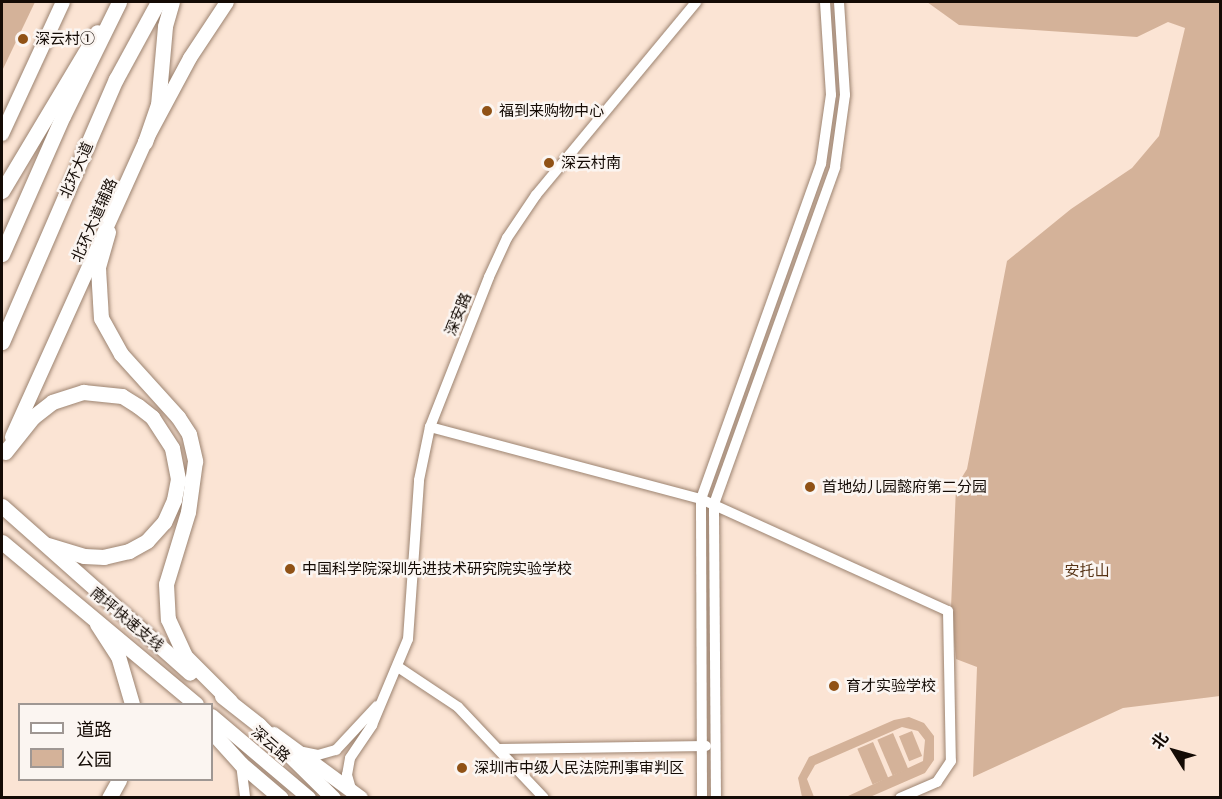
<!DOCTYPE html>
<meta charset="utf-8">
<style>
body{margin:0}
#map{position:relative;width:1222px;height:799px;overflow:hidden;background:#fbe4d4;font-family:"Golos Text","Noto Sans SC",sans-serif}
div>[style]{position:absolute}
.green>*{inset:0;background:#d4b299;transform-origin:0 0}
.roads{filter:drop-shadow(0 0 2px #9c8370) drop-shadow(0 0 2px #9c8370)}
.minor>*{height:10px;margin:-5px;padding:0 5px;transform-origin:5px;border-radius:5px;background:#fff}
.major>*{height:14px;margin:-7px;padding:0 7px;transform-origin:7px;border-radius:7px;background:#fff}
.highway>*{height:15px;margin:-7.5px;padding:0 7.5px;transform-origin:7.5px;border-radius:7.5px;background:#fff}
.dots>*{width:16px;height:16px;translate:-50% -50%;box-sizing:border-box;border:3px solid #fbf5f1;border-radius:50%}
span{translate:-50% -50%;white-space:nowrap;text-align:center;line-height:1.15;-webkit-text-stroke:5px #fbf5f1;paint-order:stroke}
.poi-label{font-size:15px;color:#140b05}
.left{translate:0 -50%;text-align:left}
.street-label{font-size:15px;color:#140b05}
.park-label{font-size:15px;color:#573416}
.frame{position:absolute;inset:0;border:3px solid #140b05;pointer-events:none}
.legend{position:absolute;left:18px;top:703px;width:195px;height:78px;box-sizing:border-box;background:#fbf5f1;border:2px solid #9f9793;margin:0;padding:8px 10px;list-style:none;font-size:18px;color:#140b05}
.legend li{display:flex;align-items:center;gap:12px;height:30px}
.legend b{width:30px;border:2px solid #9f9793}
.north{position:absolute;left:1144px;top:721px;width:60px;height:60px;-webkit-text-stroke:4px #fbf5f1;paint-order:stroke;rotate:307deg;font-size:16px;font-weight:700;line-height:24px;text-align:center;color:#140b05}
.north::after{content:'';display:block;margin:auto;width:21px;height:27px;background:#140b05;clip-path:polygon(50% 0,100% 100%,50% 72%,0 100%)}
</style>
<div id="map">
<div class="green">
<div style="clip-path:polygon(2px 2px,35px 2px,2px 71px)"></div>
<div style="clip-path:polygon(927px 2px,1220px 2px,1220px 696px,1123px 708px,973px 777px,977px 667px,956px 659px,951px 608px,956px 487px,967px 469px,1007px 261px,1071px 209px,1132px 168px,1159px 136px,1185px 28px,1168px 22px,1137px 37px,959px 25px)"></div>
<div style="clip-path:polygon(909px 717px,924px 723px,934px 736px,934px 760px,925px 773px,870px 797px,846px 797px,923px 761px,925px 740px,918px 731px,902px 727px,815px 765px,807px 779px,814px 797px,802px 797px,798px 778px,809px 757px,894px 720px)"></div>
<div style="left:912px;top:731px;width:27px;height:14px;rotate:68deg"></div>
<div style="left:893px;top:733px;width:39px;height:17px;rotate:67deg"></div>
<div style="left:873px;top:742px;width:39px;height:17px;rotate:67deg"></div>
</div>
<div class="roads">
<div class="minor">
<div style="left:430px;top:427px;width:280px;rotate:14.9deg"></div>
<div style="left:701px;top:499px;width:271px;rotate:24.4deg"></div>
<div style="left:948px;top:611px;width:150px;rotate:88.9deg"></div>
<div style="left:951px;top:761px;width:25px;rotate:124deg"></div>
<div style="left:937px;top:782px;width:40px;rotate:156.6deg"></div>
<div style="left:398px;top:667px;width:72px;rotate:33.7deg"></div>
<div style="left:458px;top:707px;width:125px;rotate:46.6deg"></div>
<div style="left:499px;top:749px;width:207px;rotate:-0.8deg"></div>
<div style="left:303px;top:752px;width:15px;rotate:11deg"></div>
<div style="left:318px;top:755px;width:19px;rotate:-16deg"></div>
<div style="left:336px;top:750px;width:60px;rotate:-47deg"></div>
<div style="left:241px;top:764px;width:34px;rotate:83deg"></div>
<div style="left:351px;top:789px;width:15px;rotate:-106deg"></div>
<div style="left:347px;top:775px;width:17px;rotate:-80deg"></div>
<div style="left:350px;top:758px;width:40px;rotate:-56deg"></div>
<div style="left:372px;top:725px;width:93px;rotate:-67.3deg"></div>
<div style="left:408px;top:639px;width:159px;rotate:-86deg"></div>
<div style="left:419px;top:480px;width:54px;rotate:-78.3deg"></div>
<div style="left:430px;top:427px;width:161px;rotate:-68.5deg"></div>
<div style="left:489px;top:277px;width:43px;rotate:-65.2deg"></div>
<div style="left:507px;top:238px;width:52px;rotate:-56deg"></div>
<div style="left:536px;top:195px;width:251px;rotate:-50.3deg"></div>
<div style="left:702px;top:798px;width:299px;rotate:-90.2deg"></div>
<div style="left:701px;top:499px;width:356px;rotate:-70.3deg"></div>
<div style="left:821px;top:164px;width:70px;rotate:-81.8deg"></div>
<div style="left:831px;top:95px;width:93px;rotate:-93.7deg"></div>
<div style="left:716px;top:798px;width:294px;rotate:-90.4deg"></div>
<div style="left:714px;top:504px;width:358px;rotate:-70.2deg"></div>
<div style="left:835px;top:167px;width:73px;rotate:-82.1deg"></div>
<div style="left:845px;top:95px;width:93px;rotate:-93.7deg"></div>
</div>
<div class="major">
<div style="left:2px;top:134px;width:145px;rotate:-65.2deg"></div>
<div style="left:12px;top:437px;width:324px;rotate:-65.7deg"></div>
<div style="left:145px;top:142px;width:95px;rotate:-61.8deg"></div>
<div style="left:190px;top:58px;width:67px;rotate:-56.5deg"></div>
<div style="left:212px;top:716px;width:127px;rotate:40.2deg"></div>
<div style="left:274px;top:734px;width:108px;rotate:36.3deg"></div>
</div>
<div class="highway">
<div style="left:145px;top:142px;width:39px;rotate:-71deg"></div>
<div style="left:158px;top:105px;width:79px;rotate:-84.9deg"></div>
<div style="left:165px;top:26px;width:25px;rotate:-74deg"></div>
<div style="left:2px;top:191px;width:185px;rotate:-59.1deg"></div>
<div style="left:108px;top:232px;width:37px;rotate:106deg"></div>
<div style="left:98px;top:268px;width:50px;rotate:86.6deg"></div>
<div style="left:101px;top:318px;width:41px;rotate:60.9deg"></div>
<div style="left:121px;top:354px;width:85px;rotate:47.9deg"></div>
<div style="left:178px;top:417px;width:20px;rotate:57deg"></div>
<div style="left:189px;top:434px;width:28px;rotate:77deg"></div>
<div style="left:195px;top:461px;width:51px;rotate:97.8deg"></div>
<div style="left:188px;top:512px;width:75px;rotate:107deg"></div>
<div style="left:166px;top:584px;width:35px;rotate:87deg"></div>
<div style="left:168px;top:619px;width:41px;rotate:65.3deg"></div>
<div style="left:185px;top:656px;width:64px;rotate:45deg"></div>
<div style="left:2px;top:254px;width:151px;rotate:-66.2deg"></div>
<div style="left:63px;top:116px;width:127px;rotate:-63.8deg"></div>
<div style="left:2px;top:342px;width:287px;rotate:-66.6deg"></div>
<div style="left:116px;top:79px;width:88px;rotate:-61.4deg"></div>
<div style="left:5px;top:452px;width:45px;rotate:-51.3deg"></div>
<div style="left:33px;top:417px;width:24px;rotate:-38deg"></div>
<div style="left:52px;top:402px;width:33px;rotate:-18deg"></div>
<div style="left:83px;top:392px;width:39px;rotate:6deg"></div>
<div style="left:122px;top:396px;width:19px;rotate:32deg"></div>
<div style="left:138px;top:406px;width:18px;rotate:38deg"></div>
<div style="left:152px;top:417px;width:37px;rotate:57deg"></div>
<div style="left:172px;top:448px;width:32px;rotate:79deg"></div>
<div style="left:178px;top:479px;width:21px;rotate:101deg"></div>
<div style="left:174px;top:500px;width:24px;rotate:114deg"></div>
<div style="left:164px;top:522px;width:25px;rotate:132deg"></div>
<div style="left:147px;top:541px;width:21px;rotate:151deg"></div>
<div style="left:129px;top:551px;width:26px;rotate:167deg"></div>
<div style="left:104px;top:557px;width:20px;rotate:-177deg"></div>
<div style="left:84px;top:556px;width:38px;rotate:-163deg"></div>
<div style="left:2px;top:506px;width:251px;rotate:41.6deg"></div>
<div style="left:2px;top:542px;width:253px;rotate:39.9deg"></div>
<div style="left:97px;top:624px;width:38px;rotate:57deg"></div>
<div style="left:118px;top:656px;width:50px;rotate:73.7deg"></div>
<div style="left:222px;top:696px;width:47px;rotate:38.1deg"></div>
<div style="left:259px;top:725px;width:104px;rotate:44.6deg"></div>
<div style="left:212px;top:732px;width:43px;rotate:47.8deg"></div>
<div style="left:241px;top:764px;width:52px;rotate:40.4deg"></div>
<div style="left:109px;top:798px;width:21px;rotate:-61deg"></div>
</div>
</div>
<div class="dots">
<div style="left:23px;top:39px;background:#905216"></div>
<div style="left:487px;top:111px;background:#905216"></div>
<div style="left:549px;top:163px;background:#905216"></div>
<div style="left:810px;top:487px;background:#905216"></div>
<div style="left:290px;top:569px;background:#905216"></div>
<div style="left:834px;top:686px;background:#905216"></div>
<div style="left:462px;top:768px;background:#905216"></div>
</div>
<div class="poi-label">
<span class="left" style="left:35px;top:39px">深云村①</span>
<span class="left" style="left:499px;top:111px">福到来购物中心</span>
<span class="left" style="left:561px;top:163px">深云村南</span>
<span class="left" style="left:822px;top:487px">首地幼儿园懿府第二分园</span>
<span class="left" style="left:302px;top:569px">中国科学院深圳先进技术研究院实验学校</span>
<span class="left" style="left:846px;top:686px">育才实验学校</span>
<span class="left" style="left:474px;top:768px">深圳市中级人民法院刑事审判区</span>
</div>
<div class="street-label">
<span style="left:76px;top:170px;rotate:-66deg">北环大道</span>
<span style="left:94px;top:220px;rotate:-66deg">北环大道辅路</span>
<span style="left:458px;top:314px;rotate:-68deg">深安路</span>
<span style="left:127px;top:619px;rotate:40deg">南坪快速支线</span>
<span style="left:271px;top:744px;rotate:41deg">深云路</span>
</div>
<div class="park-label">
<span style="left:1087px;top:571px">安托山</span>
</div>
<div class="frame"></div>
<ul class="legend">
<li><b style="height:8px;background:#fff"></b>道路</li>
<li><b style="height:16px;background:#d4b299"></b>公园</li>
</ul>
<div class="north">北</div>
</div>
